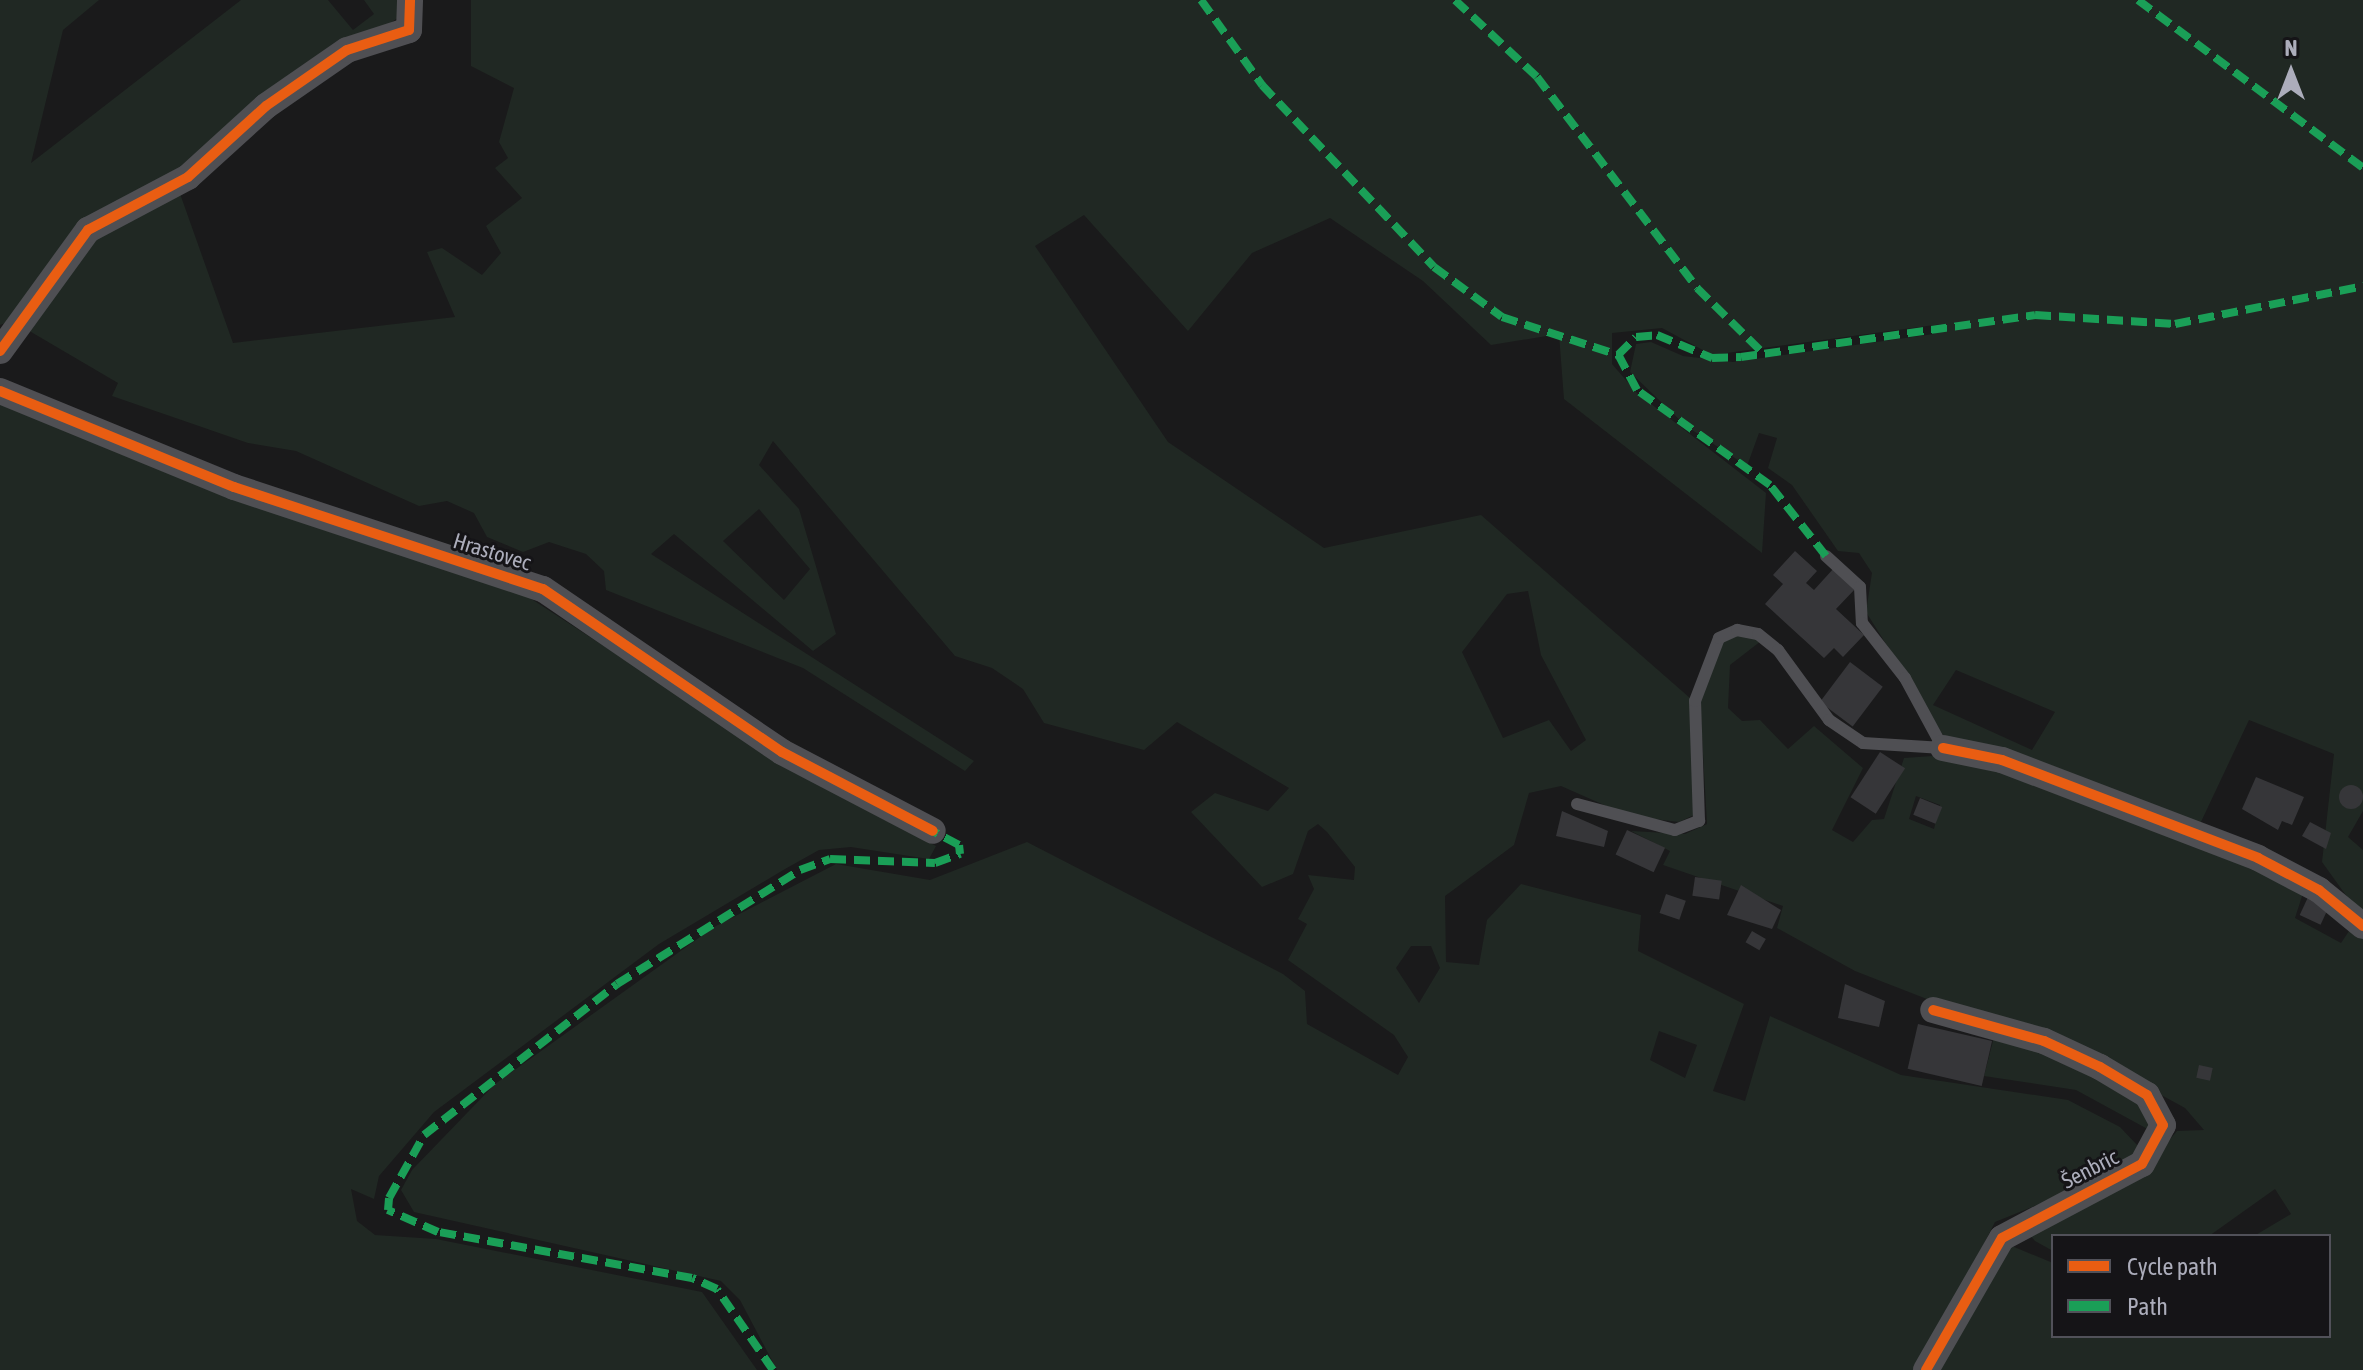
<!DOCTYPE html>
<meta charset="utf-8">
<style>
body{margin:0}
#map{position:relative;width:2363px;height:1370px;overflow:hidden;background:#1a1a1b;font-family:"Asap Condensed",sans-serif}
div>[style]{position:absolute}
.green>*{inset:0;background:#202823}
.building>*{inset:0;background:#363639;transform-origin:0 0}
.round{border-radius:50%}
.service>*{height:12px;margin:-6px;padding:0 6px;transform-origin:6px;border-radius:6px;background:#4f4f53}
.minor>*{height:26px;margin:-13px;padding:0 13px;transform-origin:13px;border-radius:13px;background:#4f4f53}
.quiet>*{height:8px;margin-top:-4px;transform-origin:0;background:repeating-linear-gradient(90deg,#1a9f57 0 16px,transparent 0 24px)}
.cycleway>*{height:10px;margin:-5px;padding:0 5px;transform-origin:5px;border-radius:5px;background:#e95d12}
span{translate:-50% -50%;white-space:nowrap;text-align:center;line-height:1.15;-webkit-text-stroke:6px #151417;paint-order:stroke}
.street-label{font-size:22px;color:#acadbb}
.legend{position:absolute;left:2051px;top:1234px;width:280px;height:104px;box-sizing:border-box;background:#151417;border:2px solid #515159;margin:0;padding:10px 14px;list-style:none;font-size:24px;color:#acadbb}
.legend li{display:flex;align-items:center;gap:16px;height:40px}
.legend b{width:40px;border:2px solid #515159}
.north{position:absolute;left:2251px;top:32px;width:80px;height:80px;-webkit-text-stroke:6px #151417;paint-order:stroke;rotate:0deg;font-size:22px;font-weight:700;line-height:32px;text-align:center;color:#acadbb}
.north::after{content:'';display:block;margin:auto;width:28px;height:36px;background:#acadbb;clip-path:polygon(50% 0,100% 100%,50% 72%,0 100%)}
</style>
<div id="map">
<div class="green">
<div style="clip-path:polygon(0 0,99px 0,63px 30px,31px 163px,241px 0,328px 0,353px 30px,374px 14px,364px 0,401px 0,403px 14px,207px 156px,138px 191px,14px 320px,0 325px)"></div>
<div style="clip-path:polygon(evenodd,471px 0,2363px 0,2363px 811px,2348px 837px,2363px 850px,2363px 919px,2322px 862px,2334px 754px,2249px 720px,2200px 824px,1943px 735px,1866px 612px,1872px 573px,1859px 553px,1838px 551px,1792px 485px,1768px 468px,1777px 438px,1759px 433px,1747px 466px,1686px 426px,1630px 372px,1636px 344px,1651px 342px,1683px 356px,1733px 362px,1934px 334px,1942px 324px,1712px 355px,1662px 328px,1612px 333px,1612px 364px,1637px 393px,1766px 493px,1762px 553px,1564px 399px,1559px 334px,1491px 345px,1423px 281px,1330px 218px,1252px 253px,1188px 331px,1084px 215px,1035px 246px,1168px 442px,1324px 548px,1481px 515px,1690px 698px,1694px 815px,1679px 822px,1629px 816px,1561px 786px,1529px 793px,1514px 845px,1445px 896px,1446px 962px,1479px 965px,1487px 920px,1521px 884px,1641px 915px,1638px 951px,1744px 1004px,1713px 1091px,1745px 1101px,1770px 1016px,1901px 1075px,2068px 1100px,2120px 1127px,2138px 1146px,2128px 1168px,1995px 1222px,1920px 1370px,777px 1370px,740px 1300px,721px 1281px,414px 1212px,401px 1190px,412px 1170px,495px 1084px,714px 927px,836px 864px,930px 880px,1027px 842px,1283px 974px,1305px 991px,1307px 1024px,1398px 1075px,1408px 1057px,1394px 1035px,1288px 960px,1307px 924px,1298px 919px,1314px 889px,1308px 875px,1354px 880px,1355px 867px,1327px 832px,1318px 824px,1308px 831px,1293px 874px,1262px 887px,1191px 812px,1215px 793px,1268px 811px,1289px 788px,1177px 722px,1144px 750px,1044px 723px,1023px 689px,992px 668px,955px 656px,773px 441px,759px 465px,799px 509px,836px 634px,813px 651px,674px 534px,651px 554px,974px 761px,965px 771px,803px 668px,606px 590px,604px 571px,586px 554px,549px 542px,523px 552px,487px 537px,474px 513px,447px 501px,419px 506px,296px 451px,248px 443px,112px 396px,118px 383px,26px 329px,95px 233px,178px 188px,233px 343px,455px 317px,427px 252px,442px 248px,482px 275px,501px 253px,486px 226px,522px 198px,495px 168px,508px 158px,499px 142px,514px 88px,471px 66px,471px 0,759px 509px,810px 569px,784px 600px,723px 541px,759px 509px,471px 0,1528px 591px,1541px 655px,1586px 740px,1571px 751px,1549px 720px,1503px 738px,1462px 652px,1507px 594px,1528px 591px,471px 0,1956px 670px,2055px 712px,2032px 750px,1933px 705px,1956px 670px,471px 0,1411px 946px,1431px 946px,1440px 968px,1419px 1003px,1396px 968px,1411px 946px,471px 0,1659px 1031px,1697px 1045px,1685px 1078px,1650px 1060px,1659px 1031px)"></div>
<div style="clip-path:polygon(0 401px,493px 574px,796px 771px,936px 846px,929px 859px,851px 847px,819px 850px,785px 869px,659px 944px,434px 1112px,379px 1176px,374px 1199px,351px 1189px,357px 1221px,375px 1235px,436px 1239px,702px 1292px,757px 1370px,0 1370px)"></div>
<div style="clip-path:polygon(evenodd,1739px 635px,1761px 641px,1730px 665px,1728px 708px,1742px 721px,1760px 720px,1788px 749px,1814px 726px,1863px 768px,1832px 830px,1853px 842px,1872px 820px,1884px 819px,1904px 758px,1961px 754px,2305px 887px,2295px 918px,2341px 943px,2353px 925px,2363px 935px,2363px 1370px,1938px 1370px,2007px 1244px,2053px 1263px,2053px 1336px,2329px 1336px,2329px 1236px,2254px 1236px,2291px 1214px,2275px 1189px,2209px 1236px,2053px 1236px,2053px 1251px,2035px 1241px,2028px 1233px,2161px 1150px,2177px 1131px,2204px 1130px,2185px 1108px,2132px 1079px,1855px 971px,1777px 928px,1783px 906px,1663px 865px,1670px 851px,1631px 831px,1685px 834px,1707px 824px,1700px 700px,1723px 640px,1739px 635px,1916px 796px,1940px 805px,1934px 829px,1909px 819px,1916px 796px)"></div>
<div style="clip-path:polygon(1994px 1037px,2045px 1046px,2148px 1101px,2153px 1132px,2076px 1090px,1984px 1076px)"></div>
</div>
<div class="building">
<div style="clip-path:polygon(1795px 551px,1817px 571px,1806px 583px,1814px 590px,1834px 568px,1856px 588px,1836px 609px,1864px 635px,1843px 657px,1834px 648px,1824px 658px,1765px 604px,1783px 584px,1773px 575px)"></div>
<div style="left:1850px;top:662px;width:41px;height:50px;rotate:37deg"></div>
<div style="left:1880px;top:752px;width:30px;height:54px;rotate:33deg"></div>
<div style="clip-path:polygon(2256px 777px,2304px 797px,2292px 825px,2282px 821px,2278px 830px,2242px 809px)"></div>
<div class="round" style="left:2339px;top:785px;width:24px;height:24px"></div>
<div style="left:1920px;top:798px;width:24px;height:18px;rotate:22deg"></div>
<div style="clip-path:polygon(1562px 811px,1608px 831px,1604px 847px,1556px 836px)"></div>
<div style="clip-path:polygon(2310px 822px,2331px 833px,2326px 849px,2302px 836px)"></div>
<div style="left:1627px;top:830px;width:42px;height:27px;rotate:25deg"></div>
<div style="left:1695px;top:877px;width:27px;height:19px;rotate:8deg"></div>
<div style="clip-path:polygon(1741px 885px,1781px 910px,1772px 929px,1727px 915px)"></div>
<div style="left:1666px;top:894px;width:21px;height:20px;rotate:19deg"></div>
<div style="left:2309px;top:895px;width:23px;height:22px;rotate:25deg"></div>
<div style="left:1752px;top:931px;width:16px;height:13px;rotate:30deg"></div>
<div style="clip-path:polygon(1845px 984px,1885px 1001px,1879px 1027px,1838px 1018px)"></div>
<div style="left:1918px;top:1024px;width:76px;height:46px;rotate:13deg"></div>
<div style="left:2199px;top:1065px;width:14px;height:13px;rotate:12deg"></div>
</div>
<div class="service">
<div style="left:1826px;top:556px;width:46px;rotate:42.4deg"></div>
<div style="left:1860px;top:587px;width:36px;rotate:87deg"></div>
<div style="left:1862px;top:623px;width:70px;rotate:52deg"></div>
<div style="left:1905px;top:678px;width:80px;rotate:61.5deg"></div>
<div style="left:1577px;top:804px;width:101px;rotate:14.9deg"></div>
<div style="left:1675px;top:830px;width:26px;rotate:-21deg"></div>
<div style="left:1699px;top:821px;width:120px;rotate:-91.9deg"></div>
<div style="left:1695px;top:701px;width:67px;rotate:-69.1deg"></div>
<div style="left:1719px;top:638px;width:20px;rotate:-24deg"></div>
<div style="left:1737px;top:630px;width:21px;rotate:11deg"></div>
<div style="left:1758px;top:634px;width:26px;rotate:39deg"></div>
<div style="left:1778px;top:650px;width:87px;rotate:53.9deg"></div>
<div style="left:1829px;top:720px;width:41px;rotate:34.1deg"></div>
<div style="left:1863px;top:743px;width:80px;rotate:3.6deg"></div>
</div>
<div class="minor">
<div style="left:0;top:351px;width:150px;rotate:-54deg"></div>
<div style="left:88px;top:230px;width:113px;rotate:-27.9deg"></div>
<div style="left:188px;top:177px;width:105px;rotate:-42.3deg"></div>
<div style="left:266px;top:106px;width:98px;rotate:-34.7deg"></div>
<div style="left:347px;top:50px;width:65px;rotate:-17.9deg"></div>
<div style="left:409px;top:30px;width:30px;rotate:-88deg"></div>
<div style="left:0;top:391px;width:253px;rotate:22.3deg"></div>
<div style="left:234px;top:487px;width:325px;rotate:18.3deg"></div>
<div style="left:543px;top:589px;width:289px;rotate:34.3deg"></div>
<div style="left:782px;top:752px;width:170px;rotate:27.6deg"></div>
<div style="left:1943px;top:748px;width:60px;rotate:11.5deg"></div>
<div style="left:2002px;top:760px;width:274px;rotate:20.9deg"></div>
<div style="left:2258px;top:858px;width:69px;rotate:27.7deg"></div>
<div style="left:2319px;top:890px;width:57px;rotate:39.3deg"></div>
<div style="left:1926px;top:1370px;width:152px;rotate:-60.1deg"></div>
<div style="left:2002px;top:1238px;width:158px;rotate:-27.9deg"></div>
<div style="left:2142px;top:1164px;width:44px;rotate:-61.7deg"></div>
<div style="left:2163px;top:1125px;width:34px;rotate:-118deg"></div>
<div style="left:2147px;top:1095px;width:55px;rotate:-149.2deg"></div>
<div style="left:2100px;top:1067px;width:62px;rotate:-155.1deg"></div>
<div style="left:2044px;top:1041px;width:115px;rotate:-164.4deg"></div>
</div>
<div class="quiet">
<div style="left:1201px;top:0;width:105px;rotate:54.3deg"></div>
<div style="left:1262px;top:85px;width:250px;rotate:46.6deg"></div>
<div style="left:1434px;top:267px;width:84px;rotate:36.3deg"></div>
<div style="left:1502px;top:317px;width:122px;rotate:18.1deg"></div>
<div style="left:1455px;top:0;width:112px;rotate:43.2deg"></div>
<div style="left:1537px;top:77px;width:265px;rotate:52.8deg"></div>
<div style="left:1697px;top:288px;width:94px;rotate:44.6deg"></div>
<div style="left:2138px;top:0;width:281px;rotate:36.7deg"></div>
<div style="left:1826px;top:556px;width:90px;rotate:-128.3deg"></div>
<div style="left:1770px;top:485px;width:163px;rotate:-144.5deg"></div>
<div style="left:1637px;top:390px;width:40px;rotate:-118deg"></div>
<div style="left:1618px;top:355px;width:25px;rotate:-45deg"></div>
<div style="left:1636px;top:337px;width:21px;rotate:-5deg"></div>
<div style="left:1657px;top:335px;width:60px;rotate:22.7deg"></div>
<div style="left:1712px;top:358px;width:29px;rotate:-2deg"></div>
<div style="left:1741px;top:357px;width:297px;rotate:-8.1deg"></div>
<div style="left:2035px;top:315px;width:140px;rotate:3.7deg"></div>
<div style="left:2175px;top:324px;width:192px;rotate:-11.4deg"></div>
<div style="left:773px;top:1370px;width:98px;rotate:-124.7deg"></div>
<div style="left:717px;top:1289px;width:27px;rotate:-156deg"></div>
<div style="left:692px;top:1278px;width:258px;rotate:-169.7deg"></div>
<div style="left:438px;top:1232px;width:55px;rotate:-156.3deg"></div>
<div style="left:388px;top:1210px;width:12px;rotate:-85deg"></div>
<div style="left:389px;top:1198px;width:72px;rotate:-60.9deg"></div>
<div style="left:424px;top:1135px;width:245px;rotate:-38deg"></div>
<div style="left:617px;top:984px;width:216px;rotate:-31.9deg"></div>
<div style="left:800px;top:870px;width:32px;rotate:-20deg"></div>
<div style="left:830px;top:859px;width:105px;rotate:2.2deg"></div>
<div style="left:935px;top:863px;width:27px;rotate:-20deg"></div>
<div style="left:960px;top:854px;width:9px;rotate:-96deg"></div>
<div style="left:959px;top:845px;width:30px;rotate:-152deg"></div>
</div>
<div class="cycleway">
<div style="left:0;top:351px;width:150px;rotate:-54deg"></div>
<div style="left:88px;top:230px;width:113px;rotate:-27.9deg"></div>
<div style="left:188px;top:177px;width:105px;rotate:-42.3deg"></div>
<div style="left:266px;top:106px;width:98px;rotate:-34.7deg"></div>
<div style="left:347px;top:50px;width:65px;rotate:-17.9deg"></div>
<div style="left:409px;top:30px;width:30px;rotate:-88deg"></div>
<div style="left:0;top:391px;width:253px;rotate:22.3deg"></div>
<div style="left:234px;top:487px;width:325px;rotate:18.3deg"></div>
<div style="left:543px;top:589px;width:289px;rotate:34.3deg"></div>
<div style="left:782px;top:752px;width:170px;rotate:27.6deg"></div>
<div style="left:1943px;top:748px;width:60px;rotate:11.5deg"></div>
<div style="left:2002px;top:760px;width:274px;rotate:20.9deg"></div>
<div style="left:2258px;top:858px;width:69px;rotate:27.7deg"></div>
<div style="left:2319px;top:890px;width:57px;rotate:39.3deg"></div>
<div style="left:1926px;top:1370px;width:152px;rotate:-60.1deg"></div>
<div style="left:2002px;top:1238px;width:158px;rotate:-27.9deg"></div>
<div style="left:2142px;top:1164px;width:44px;rotate:-61.7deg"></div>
<div style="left:2163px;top:1125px;width:34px;rotate:-118deg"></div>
<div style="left:2147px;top:1095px;width:55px;rotate:-149.2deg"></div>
<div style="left:2100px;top:1067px;width:62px;rotate:-155.1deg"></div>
<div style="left:2044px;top:1041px;width:115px;rotate:-164.4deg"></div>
</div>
<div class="street-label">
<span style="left:492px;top:552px;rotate:17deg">Hrastovec</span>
<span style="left:2090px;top:1169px;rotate:-27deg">Šenbric</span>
</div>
<ul class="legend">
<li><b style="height:10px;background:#e95d12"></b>Cycle path</li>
<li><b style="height:10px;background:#1a9f57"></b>Path</li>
</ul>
<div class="north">N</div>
</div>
